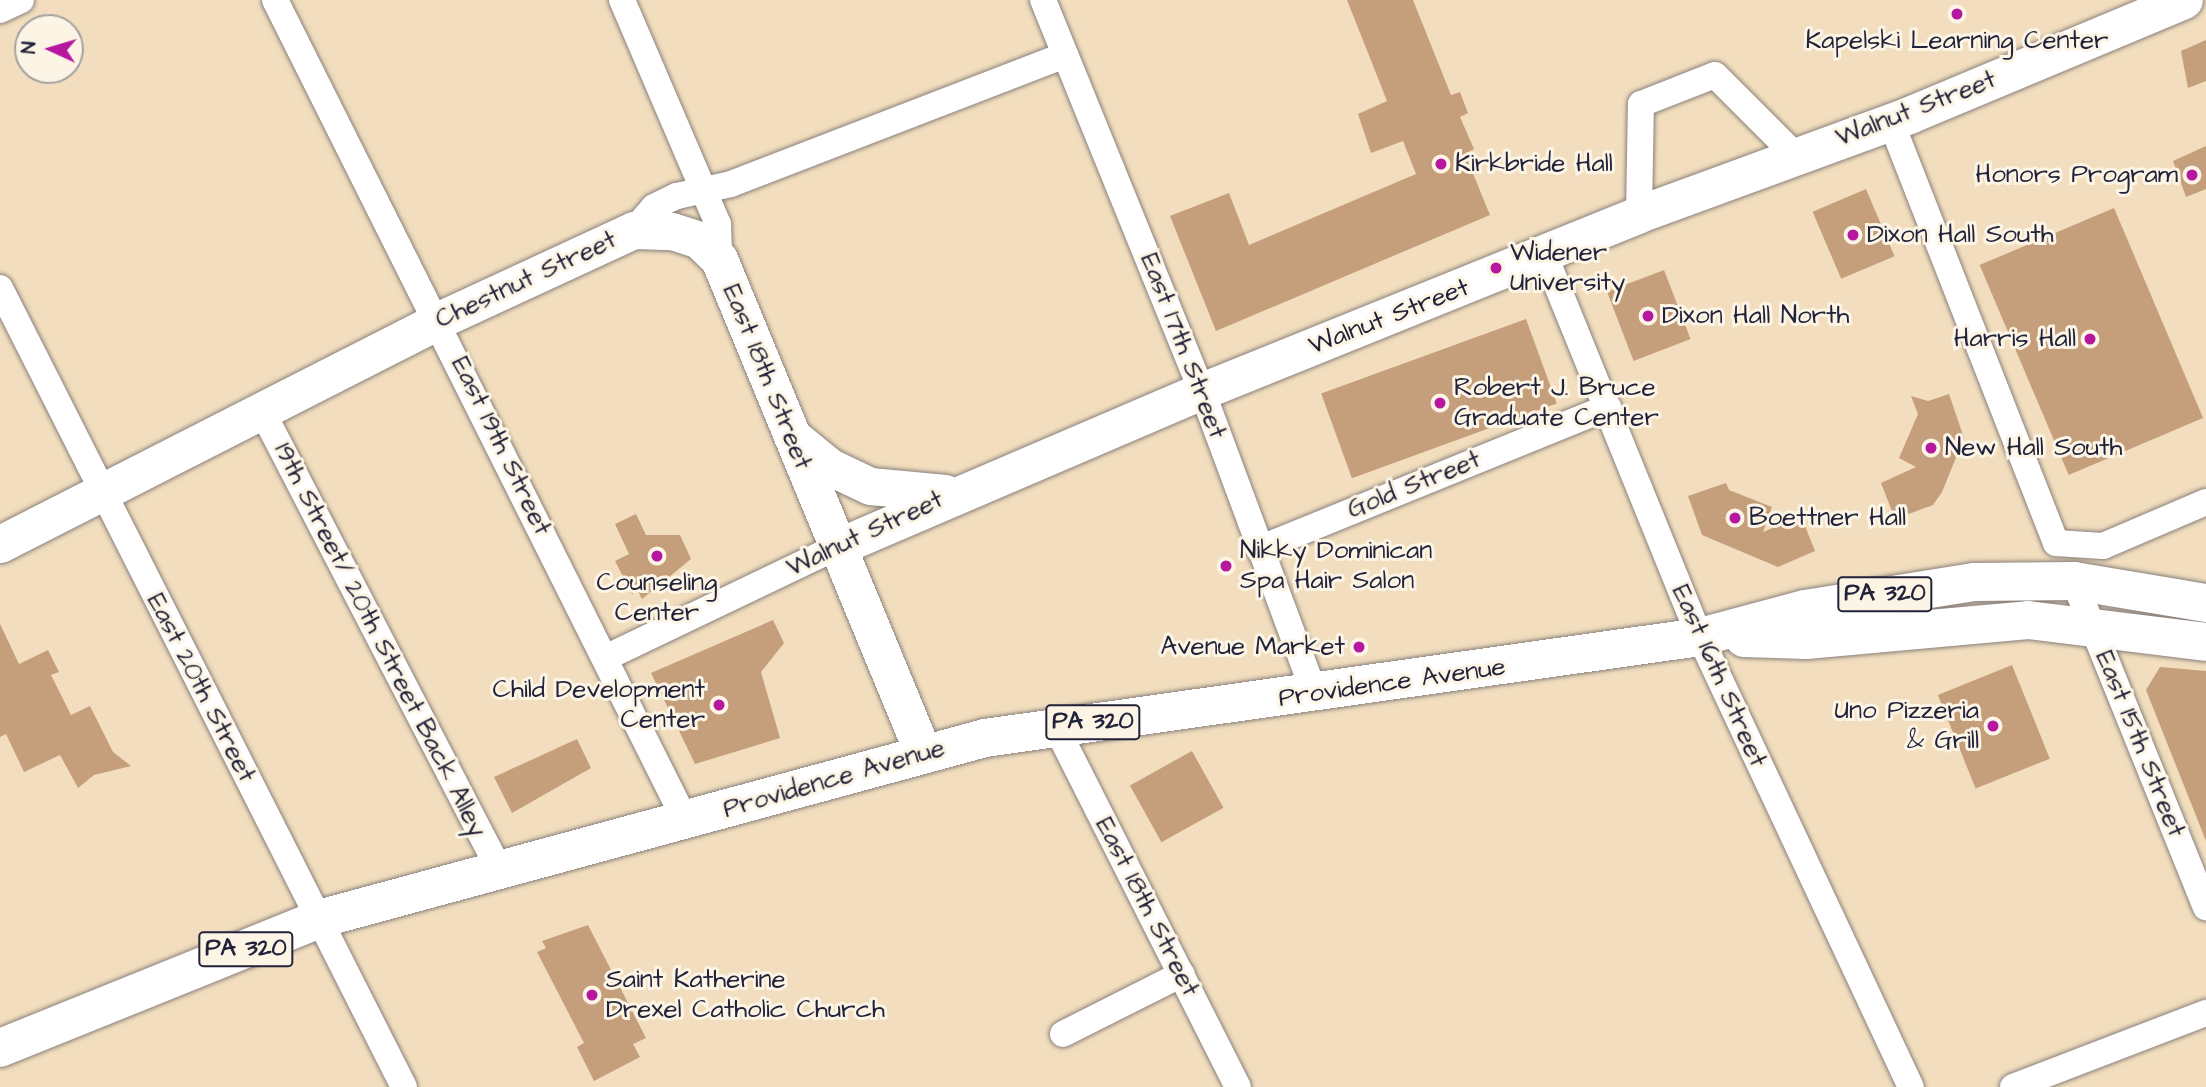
<!DOCTYPE html>
<style>
body{margin:0}
#map{position:relative;width:2206px;height:1087px;overflow:hidden;background:#f2debe;font-family:"Architects Daughter",sans-serif}
div>[style]{position:absolute}
.building>*{inset:0;background:#c59e7b;transform-origin:0 0}
.roads{filter:drop-shadow(0 0 2px #8a807c) drop-shadow(0 0 2px #8a807c)}
.street>*{height:26px;margin:-13px;padding:0 13px;transform-origin:13px;border-radius:13px;background:#fff}
.secondary>*{height:37px;margin:-18.5px;padding:0 18.5px;transform-origin:18.5px;border-radius:18.5px;background:#fff}
.primary>*{height:38px;margin:-19px;padding:0 19px;transform-origin:19px;border-radius:19px;background:#fff}
.dots>*{width:19px;height:19px;translate:-50% -50%;box-sizing:border-box;border:4px solid #fcf5e5;border-radius:50%}
span{translate:-50% -50%;white-space:nowrap;text-align:center;line-height:1.15;-webkit-text-stroke:6px #fcf5e5;paint-order:stroke}
.shield-label span{padding:2px 5px;background:#fcf5e5;border:2px solid;border-radius:5px;-webkit-text-stroke-width:0}
.shield-label{font-size:24px;color:#22223b;font-weight:700}
.poi-label{font-size:26px;color:#22223b}
.left{translate:0 -50%;text-align:left}
.right{translate:-100% -50%;text-align:right}
.street-label{font-size:26px;color:#22223b}
.north{position:absolute;left:14px;top:14px;width:70px;height:70px;box-sizing:border-box;background:#fcf5e5;border:2px solid #a5a1a1;border-radius:50%;rotate:274deg;font-size:19px;font-weight:700;line-height:28px;text-align:center;color:#22223b}
.north::after{content:'';display:block;margin:auto;width:24px;height:32px;background:#b5179e;clip-path:polygon(50% 0,100% 100%,50% 72%,0 100%)}
</style>
<div id="map">
<div class="building">
<div style="clip-path:polygon(1347px 0,1413px 0,1451px 95px,1460px 92px,1468px 113px,1460px 117px,1474px 149px,1465px 154px,1490px 215px,1216px 331px,1170px 216px,1229px 193px,1249px 245px,1416px 174px,1403px 141px,1371px 153px,1358px 114px,1387px 101px)"></div>
<div style="clip-path:polygon(2206px 40px,2206px 81px,2188px 88px,2181px 51px)"></div>
<div style="clip-path:polygon(2206px 146px,2206px 189px,2186px 197px,2173px 161px)"></div>
<div style="left:1866px;top:189px;width:73px;height:58px;rotate:67deg"></div>
<div style="left:2114px;top:208px;width:228px;height:146px;rotate:67deg"></div>
<div style="left:1664px;top:270px;width:74px;height:61px;rotate:69deg"></div>
<div style="left:1526px;top:319px;width:90px;height:218px;rotate:70deg"></div>
<div style="clip-path:polygon(1949px 394px,1964px 438px,1942px 492px,1933px 505px,1895px 519px,1881px 483px,1916px 467px,1899px 458px,1918px 414px,1911px 396px,1928px 401px)"></div>
<div style="clip-path:polygon(1726px 483px,1729px 490px,1772px 507px,1763px 532px,1801px 516px,1815px 551px,1778px 567px,1702px 535px,1688px 496px)"></div>
<div style="clip-path:polygon(636px 514px,646px 535px,680px 535px,691px 559px,642px 599px,638px 591px,632px 594px,615px 561px,629px 554px,615px 524px)"></div>
<div style="clip-path:polygon(773px 620px,784px 643px,761px 672px,780px 738px,695px 764px,651px 673px)"></div>
<div style="clip-path:polygon(0 624px,19px 664px,48px 650px,59px 672px,51px 675px,71px 715px,90px 706px,113px 752px,131px 766px,94px 775px,78px 788px,60px 755px,24px 772px,6px 734px,0 737px)"></div>
<div style="left:2012px;top:665px;width:101px;height:80px;rotate:68deg"></div>
<div style="clip-path:polygon(2160px 667px,2206px 671px,2206px 841px,2146px 690px)"></div>
<div style="clip-path:polygon(577px 739px,591px 768px,512px 813px,494px 777px)"></div>
<div style="left:1192px;top:751px;width:65px;height:71px;rotate:61deg"></div>
<div style="clip-path:polygon(588px 925px,646px 1038px,633px 1044px,640px 1057px,594px 1081px,577px 1047px,584px 1043px,537px 952px,546px 948px,542px 941px)"></div>
</div>
<div class="roads">
<div class="street">
<div style="left:275px;top:0;width:917px;rotate:63.43deg"></div>
<div style="left:622px;top:0;width:244px;rotate:66.8deg"></div>
<div style="left:718px;top:224px;width:35px;rotate:88deg"></div>
<div style="left:1043px;top:0;width:422px;rotate:67.9deg"></div>
<div style="left:1202px;top:391px;width:324px;rotate:69.6deg"></div>
<div style="left:0;top:10px;width:23px;rotate:-25deg"></div>
<div style="left:1891px;top:122px;width:452px;rotate:68.6deg"></div>
<div style="left:2056px;top:543px;width:47px;rotate:3.7deg"></div>
<div style="left:2103px;top:546px;width:112px;rotate:-23.1deg"></div>
<div style="left:1639px;top:214px;width:110px;rotate:-89deg"></div>
<div style="left:1641px;top:104px;width:79px;rotate:-21.4deg"></div>
<div style="left:1715px;top:75px;width:112px;rotate:45deg"></div>
<div style="left:634px;top:230px;width:30px;rotate:-49deg"></div>
<div style="left:654px;top:207px;width:25px;rotate:-26deg"></div>
<div style="left:677px;top:196px;width:55px;rotate:-12.5deg"></div>
<div style="left:731px;top:184px;width:358px;rotate:-21.1deg"></div>
<div style="left:1545px;top:256px;width:411px;rotate:67.9deg"></div>
<div style="left:1700px;top:637px;width:497px;rotate:64.9deg"></div>
<div style="left:0;top:288px;width:895px;rotate:63.18deg"></div>
<div style="left:262px;top:411px;width:516px;rotate:62.64deg"></div>
<div style="left:1259px;top:549px;width:377px;rotate:-22.1deg"></div>
<div style="left:2074px;top:581px;width:352px;rotate:68deg"></div>
<div style="left:605px;top:658px;width:255px;rotate:-25.6deg"></div>
<div style="left:1056px;top:727px;width:403px;rotate:63.2deg"></div>
<div style="left:1063px;top:1034px;width:133px;rotate:-26.8deg"></div>
<div style="left:2013px;top:1087px;width:207px;rotate:-21deg"></div>
</div>
<div class="secondary">
<div style="left:792px;top:436px;width:49px;rotate:39.2deg"></div>
<div style="left:830px;top:467px;width:44px;rotate:25.4deg"></div>
<div style="left:870px;top:486px;width:75px;rotate:5.3deg"></div>
<div style="left:0;top:544px;width:493px;rotate:-27deg"></div>
<div style="left:439px;top:320px;width:215px;rotate:-24.8deg"></div>
<div style="left:634px;top:230px;width:38px;rotate:2deg"></div>
<div style="left:672px;top:231px;width:28px;rotate:18deg"></div>
<div style="left:699px;top:240px;width:28px;rotate:44deg"></div>
<div style="left:719px;top:259px;width:534px;rotate:67.56deg"></div>
<div style="left:835px;top:548px;width:399px;rotate:-23.2deg"></div>
<div style="left:1202px;top:391px;width:471px;rotate:-22deg"></div>
<div style="left:1639px;top:214px;width:288px;rotate:-20.1deg"></div>
<div style="left:1909px;top:115px;width:298px;rotate:-22.7deg"></div>
</div>
<div class="primary">
<div style="left:1744px;top:638px;width:62px;rotate:1.8deg"></div>
<div style="left:1806px;top:640px;width:223px;rotate:-5.1deg"></div>
<div style="left:2028px;top:620px;width:179px;rotate:7deg"></div>
<div style="left:0;top:1048px;width:344px;rotate:-22deg"></div>
<div style="left:319px;top:919px;width:690px;rotate:-15.2deg"></div>
<div style="left:985px;top:738px;width:722px;rotate:-8.04deg"></div>
<div style="left:1700px;top:637px;width:109px;rotate:-14.9deg"></div>
<div style="left:1805px;top:609px;width:171px;rotate:-9.1deg"></div>
<div style="left:1974px;top:582px;width:100px;rotate:-0.6deg"></div>
<div style="left:2074px;top:581px;width:134px;rotate:9.5deg"></div>
</div>
</div>
<div class="dots">
<div style="left:1957px;top:14px;background:#b5179e"></div>
<div style="left:1441px;top:164px;background:#b5179e"></div>
<div style="left:2192px;top:175px;background:#b5179e"></div>
<div style="left:1853px;top:235px;background:#b5179e"></div>
<div style="left:1496px;top:268px;background:#b5179e"></div>
<div style="left:1648px;top:316px;background:#b5179e"></div>
<div style="left:2090px;top:339px;background:#b5179e"></div>
<div style="left:1440px;top:403px;background:#b5179e"></div>
<div style="left:1931px;top:448px;background:#b5179e"></div>
<div style="left:1735px;top:518px;background:#b5179e"></div>
<div style="left:657px;top:556px;background:#b5179e"></div>
<div style="left:1226px;top:566px;background:#b5179e"></div>
<div style="left:1359px;top:647px;background:#b5179e"></div>
<div style="left:719px;top:705px;background:#b5179e"></div>
<div style="left:1993px;top:726px;background:#b5179e"></div>
<div style="left:592px;top:995px;background:#b5179e"></div>
</div>
<div class="shield-label">
<span style="left:1885px;top:594px">PA 320</span>
<span style="left:1093px;top:722px">PA 320</span>
<span style="left:246px;top:949px">PA 320</span>
</div>
<div class="poi-label">
<span style="left:1957px;top:41px">Kapelski Learning Center</span>
<span class="left" style="left:1455px;top:164px">Kirkbride Hall</span>
<span class="right" style="left:2178px;top:175px">Honors Program</span>
<span class="left" style="left:1867px;top:235px">Dixon Hall South</span>
<span class="left" style="left:1510px;top:268px">Widener<br>University</span>
<span class="left" style="left:1662px;top:316px">Dixon Hall North</span>
<span class="right" style="left:2076px;top:339px">Harris Hall</span>
<span class="left" style="left:1454px;top:403px">Robert J. Bruce<br>Graduate Center</span>
<span class="left" style="left:1945px;top:448px">New Hall South</span>
<span class="left" style="left:1749px;top:518px">Boettner Hall</span>
<span class="left" style="left:1240px;top:566px">Nikky Dominican<br>Spa Hair Salon</span>
<span style="left:657px;top:598px">Counseling<br>Center</span>
<span class="right" style="left:1345px;top:647px">Avenue Market</span>
<span class="right" style="left:705px;top:705px">Child Development<br>Center</span>
<span class="right" style="left:1979px;top:726px">Uno Pizzeria<br>&amp; Grill</span>
<span class="left" style="left:606px;top:995px">Saint Katherine<br>Drexel Catholic Church</span>
</div>
<div class="street-label">
<span style="left:1916px;top:109px;rotate:-21deg">Walnut Street</span>
<span style="left:526px;top:280px;rotate:-25deg">Chestnut Street</span>
<span style="left:1389px;top:317px;rotate:-21deg">Walnut Street</span>
<span style="left:1183px;top:346px;rotate:69deg">East 17th Street</span>
<span style="left:767px;top:377px;rotate:68deg">East 18th Street</span>
<span style="left:501px;top:446px;rotate:64deg">East 19th Street</span>
<span style="left:1414px;top:485px;rotate:-22deg">Gold Street</span>
<span style="left:865px;top:534px;rotate:-25deg">Walnut Street</span>
<span style="left:380px;top:640px;rotate:63deg">19th Street/ 20th Street Back Alley</span>
<span style="left:1719px;top:676px;rotate:66deg">East 16th Street</span>
<span style="left:1392px;top:683px;rotate:-8deg">Providence Avenue</span>
<span style="left:201px;top:688px;rotate:63deg">East 20th Street</span>
<span style="left:2140px;top:744px;rotate:68deg">East 15th Street</span>
<span style="left:834px;top:779px;rotate:-16deg">Providence Avenue</span>
<span style="left:1147px;top:907px;rotate:63deg">East 18th Street</span>
</div>
<div class="north">N</div>
</div>
